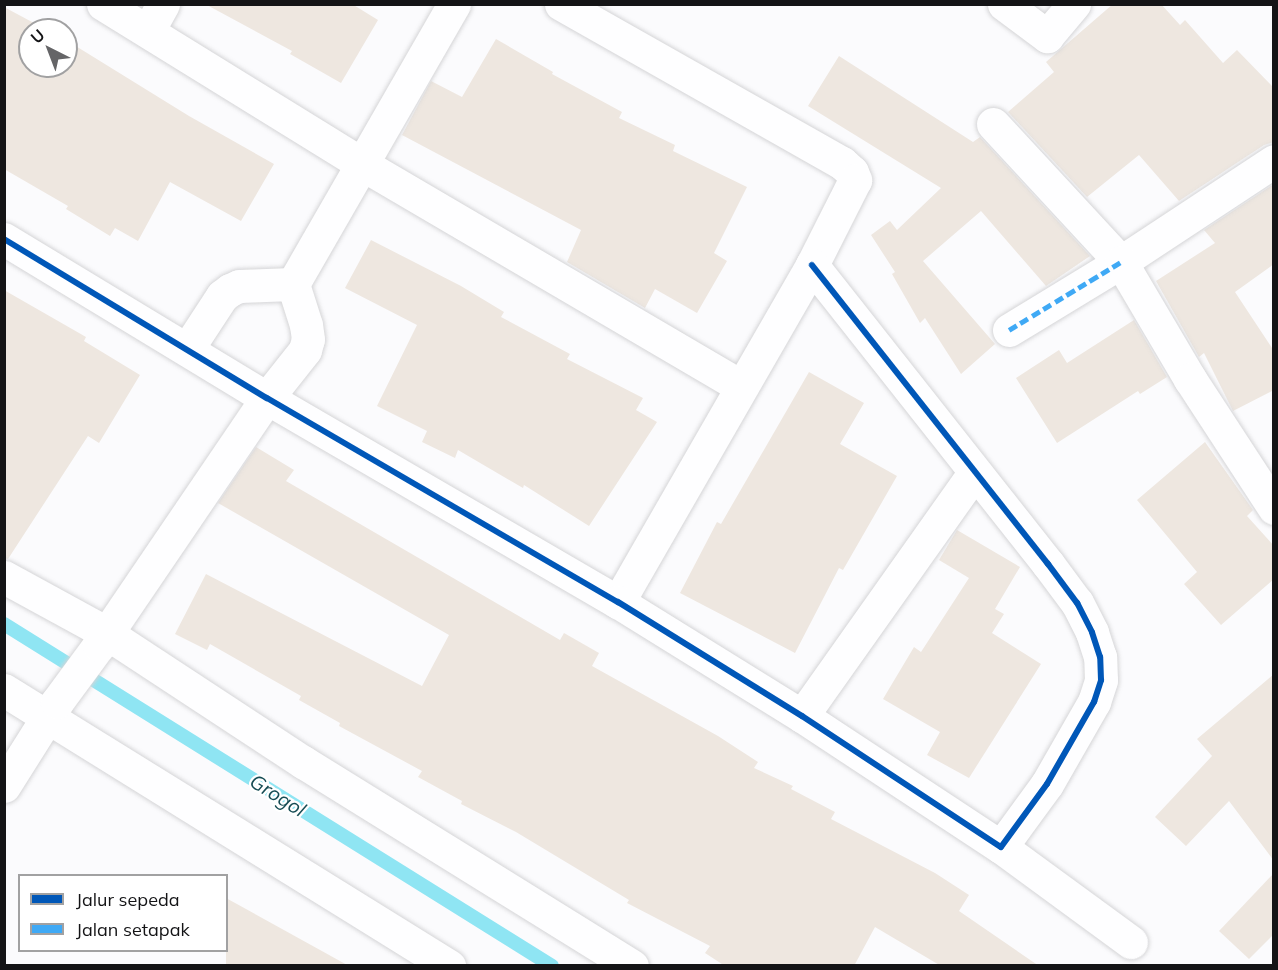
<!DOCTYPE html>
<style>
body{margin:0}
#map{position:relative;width:1278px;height:970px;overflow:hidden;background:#fbfbfd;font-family:Mulish,sans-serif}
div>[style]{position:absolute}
.stream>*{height:14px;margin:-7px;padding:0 7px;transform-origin:7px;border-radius:7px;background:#8fe5f3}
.building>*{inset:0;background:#eee7e0}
.roads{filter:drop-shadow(0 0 2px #d5d5d7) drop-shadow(0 0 2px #d5d5d7)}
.street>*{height:33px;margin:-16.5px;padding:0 16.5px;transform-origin:16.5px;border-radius:16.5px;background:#fefeff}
.quiet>*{height:4.5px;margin-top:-2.25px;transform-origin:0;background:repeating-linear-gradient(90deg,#3fa9f5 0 9px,transparent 0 13.5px)}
.cycleway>*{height:6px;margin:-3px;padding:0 3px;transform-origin:3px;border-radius:3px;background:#0057b8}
span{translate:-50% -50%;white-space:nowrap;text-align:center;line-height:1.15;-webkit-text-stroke:4.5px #fff;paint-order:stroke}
.water-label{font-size:20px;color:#164c54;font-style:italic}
.frame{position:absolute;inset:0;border:6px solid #141416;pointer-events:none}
.legend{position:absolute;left:18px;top:874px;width:210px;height:78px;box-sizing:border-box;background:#fff;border:2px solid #a1a1a2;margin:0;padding:8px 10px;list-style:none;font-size:18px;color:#141416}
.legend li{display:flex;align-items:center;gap:12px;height:30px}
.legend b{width:30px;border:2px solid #a1a1a2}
.north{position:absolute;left:18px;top:18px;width:60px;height:60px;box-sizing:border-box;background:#fff;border:2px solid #a1a1a2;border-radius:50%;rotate:318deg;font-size:16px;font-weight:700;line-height:24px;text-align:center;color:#141416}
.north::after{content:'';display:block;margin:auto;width:21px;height:27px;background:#656567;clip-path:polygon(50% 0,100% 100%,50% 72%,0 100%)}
</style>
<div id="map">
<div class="stream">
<div style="left:4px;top:624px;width:646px;rotate:31.97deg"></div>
</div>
<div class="building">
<div style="clip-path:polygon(205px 4px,352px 4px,378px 20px,341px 83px,290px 54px,292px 51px)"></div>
<div style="clip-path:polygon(1113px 4px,1161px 4px,1180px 25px,1185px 20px,1223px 63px,1237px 50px,1274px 88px,1274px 142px,1264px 145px,1179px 201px,1139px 155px,1087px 197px,1008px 112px,1054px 72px,1046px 62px)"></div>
<div style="clip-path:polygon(4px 7px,47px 30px,30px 30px,30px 66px,66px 66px,66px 40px,189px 116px,274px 164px,241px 221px,170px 182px,138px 241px,115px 228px,110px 236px,66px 209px,68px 206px,4px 169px)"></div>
<div style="clip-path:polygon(496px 39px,553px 72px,552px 74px,622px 112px,619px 118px,675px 145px,673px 151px,747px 187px,714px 253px,727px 261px,697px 313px,655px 289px,645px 308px,567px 262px,581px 230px,402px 135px,431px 81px,462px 97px)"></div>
<div style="clip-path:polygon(839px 56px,973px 142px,980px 137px,1090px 256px,1046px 286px,981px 211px,923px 261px,995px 344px,961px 374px,925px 318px,920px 323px,892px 274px,895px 272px,871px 235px,890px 221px,897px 230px,941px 188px,808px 106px)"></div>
<div style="clip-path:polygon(1274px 184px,1274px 264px,1235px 292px,1274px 351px,1274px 390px,1233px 411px,1204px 353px,1199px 357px,1156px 281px,1215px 243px,1204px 230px)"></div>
<div style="clip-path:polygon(371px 240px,461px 286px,504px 312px,501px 317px,570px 354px,567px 359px,643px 398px,636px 410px,657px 422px,589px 526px,524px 485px,523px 488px,458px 450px,455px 458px,422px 442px,427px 431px,377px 406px,417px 325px,345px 288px)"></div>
<div style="clip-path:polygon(4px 290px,86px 337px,84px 341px,140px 375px,99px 443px,88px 436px,8px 559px,4px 558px)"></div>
<div style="clip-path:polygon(1134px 320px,1167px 377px,1140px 394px,1138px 391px,1057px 443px,1016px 378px,1059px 350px,1067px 363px)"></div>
<div style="clip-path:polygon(809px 372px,864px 403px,840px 444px,897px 476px,843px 570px,839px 568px,795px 653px,680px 593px,717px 522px,721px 524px)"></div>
<div style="clip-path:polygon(1205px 442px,1253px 510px,1247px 516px,1274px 546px,1274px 579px,1221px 625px,1184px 584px,1197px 572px,1137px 500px)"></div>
<div style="clip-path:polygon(256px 447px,294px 470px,286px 481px,560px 640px,564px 633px,599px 653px,592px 666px,718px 736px,758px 762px,754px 768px,793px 786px,791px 789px,835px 812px,831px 819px,935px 873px,969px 895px,959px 911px,1039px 966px,941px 966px,875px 927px,854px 966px,725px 966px,705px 953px,710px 946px,627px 903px,629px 900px,516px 832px,461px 804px,462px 801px,418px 777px,422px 771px,339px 726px,340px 723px,299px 700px,301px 696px,210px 644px,207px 650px,175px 634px,206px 574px,422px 686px,449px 635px,218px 503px)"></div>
<div style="clip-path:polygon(957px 530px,1020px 567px,995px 609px,1004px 614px,992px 633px,1041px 664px,969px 778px,927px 755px,940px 732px,883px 699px,914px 647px,921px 652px,969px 578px,939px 560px)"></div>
<div style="clip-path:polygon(1274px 674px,1274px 861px,1229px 801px,1186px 846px,1155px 817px,1212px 756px,1197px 739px)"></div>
<div style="clip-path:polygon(1274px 873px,1274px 934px,1249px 959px,1219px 931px)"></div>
<div style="clip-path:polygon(226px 898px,349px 966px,226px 966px)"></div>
</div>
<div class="roads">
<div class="street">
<div style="left:103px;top:4px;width:304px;rotate:31.7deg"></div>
<div style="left:362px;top:164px;width:439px;rotate:30.4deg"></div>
<div style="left:561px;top:4px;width:323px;rotate:29.5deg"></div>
<div style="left:842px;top:163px;width:13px;rotate:42deg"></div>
<div style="left:852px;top:172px;width:9px;rotate:69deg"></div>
<div style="left:855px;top:180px;width:95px;rotate:116.8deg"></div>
<div style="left:812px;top:265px;width:389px;rotate:119.9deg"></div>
<div style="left:1004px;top:4px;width:54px;rotate:36.7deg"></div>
<div style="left:1047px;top:36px;width:42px;rotate:-49.8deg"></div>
<div style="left:148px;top:31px;width:31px;rotate:-61deg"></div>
<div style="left:993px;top:124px;width:188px;rotate:47.2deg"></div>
<div style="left:1121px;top:262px;width:183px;rotate:-33.4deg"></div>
<div style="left:4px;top:239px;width:307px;rotate:31.2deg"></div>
<div style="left:267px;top:398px;width:406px;rotate:30.2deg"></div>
<div style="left:618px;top:602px;width:216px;rotate:31.8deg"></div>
<div style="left:802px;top:716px;width:238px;rotate:33.4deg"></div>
<div style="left:1001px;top:847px;width:78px;rotate:-53.9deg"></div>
<div style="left:1047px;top:784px;width:95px;rotate:-60.2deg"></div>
<div style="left:1094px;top:702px;width:23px;rotate:-72deg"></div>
<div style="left:1101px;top:680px;width:23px;rotate:-92deg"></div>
<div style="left:1100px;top:657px;width:26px;rotate:-108deg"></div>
<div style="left:1092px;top:632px;width:33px;rotate:-117deg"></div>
<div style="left:1077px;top:603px;width:49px;rotate:-126.6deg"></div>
<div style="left:1048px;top:564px;width:381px;rotate:-128.3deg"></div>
<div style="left:1009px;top:330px;width:131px;rotate:-31.3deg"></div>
<div style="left:1121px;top:262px;width:136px;rotate:59.5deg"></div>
<div style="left:1190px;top:379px;width:154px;rotate:56.9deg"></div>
<div style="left:188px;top:348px;width:62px;rotate:-56.8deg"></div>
<div style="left:222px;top:296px;width:10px;rotate:-37deg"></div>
<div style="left:230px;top:290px;width:10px;rotate:-24deg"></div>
<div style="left:239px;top:286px;width:54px;rotate:-2.1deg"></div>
<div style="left:293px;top:284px;width:323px;rotate:-60.1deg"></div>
<div style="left:4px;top:577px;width:115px;rotate:28.6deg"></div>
<div style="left:105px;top:632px;width:237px;rotate:33.3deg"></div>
<div style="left:303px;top:762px;width:387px;rotate:31.8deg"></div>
<div style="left:4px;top:690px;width:524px;rotate:31.81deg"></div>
<div style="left:802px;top:716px;width:298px;rotate:-54.7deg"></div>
<div style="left:4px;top:786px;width:99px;rotate:-57.8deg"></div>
<div style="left:57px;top:702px;width:71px;rotate:-53.6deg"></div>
<div style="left:99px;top:645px;width:299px;rotate:-55.8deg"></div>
<div style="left:267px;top:398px;width:61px;rotate:-51.6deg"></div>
<div style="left:305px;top:350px;width:11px;rotate:-75deg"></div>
<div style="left:308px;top:339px;width:14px;rotate:-98deg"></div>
<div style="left:306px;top:325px;width:43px;rotate:-107.6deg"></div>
<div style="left:1001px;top:847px;width:161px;rotate:36.2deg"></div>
</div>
</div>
<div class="quiet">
<div style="left:1009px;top:330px;width:131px;rotate:-31.3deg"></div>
</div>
<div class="cycleway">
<div style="left:4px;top:239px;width:307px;rotate:31.2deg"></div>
<div style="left:267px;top:398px;width:406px;rotate:30.2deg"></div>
<div style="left:618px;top:602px;width:216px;rotate:31.8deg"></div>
<div style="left:802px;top:716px;width:238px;rotate:33.4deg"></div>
<div style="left:1001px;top:847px;width:78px;rotate:-53.9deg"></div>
<div style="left:1047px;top:784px;width:95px;rotate:-60.2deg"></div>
<div style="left:1094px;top:702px;width:23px;rotate:-72deg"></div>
<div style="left:1101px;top:680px;width:23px;rotate:-92deg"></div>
<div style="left:1100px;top:657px;width:26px;rotate:-108deg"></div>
<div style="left:1092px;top:632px;width:33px;rotate:-117deg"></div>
<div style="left:1077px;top:603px;width:49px;rotate:-126.6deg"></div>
<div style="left:1048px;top:564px;width:381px;rotate:-128.3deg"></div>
</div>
<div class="water-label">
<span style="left:278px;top:795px;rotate:32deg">Grogol</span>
</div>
<div class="frame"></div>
<ul class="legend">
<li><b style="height:8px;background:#0057b8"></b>Jalur sepeda</li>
<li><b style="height:8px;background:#3fa9f5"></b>Jalan setapak</li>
</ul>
<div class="north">U</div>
</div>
